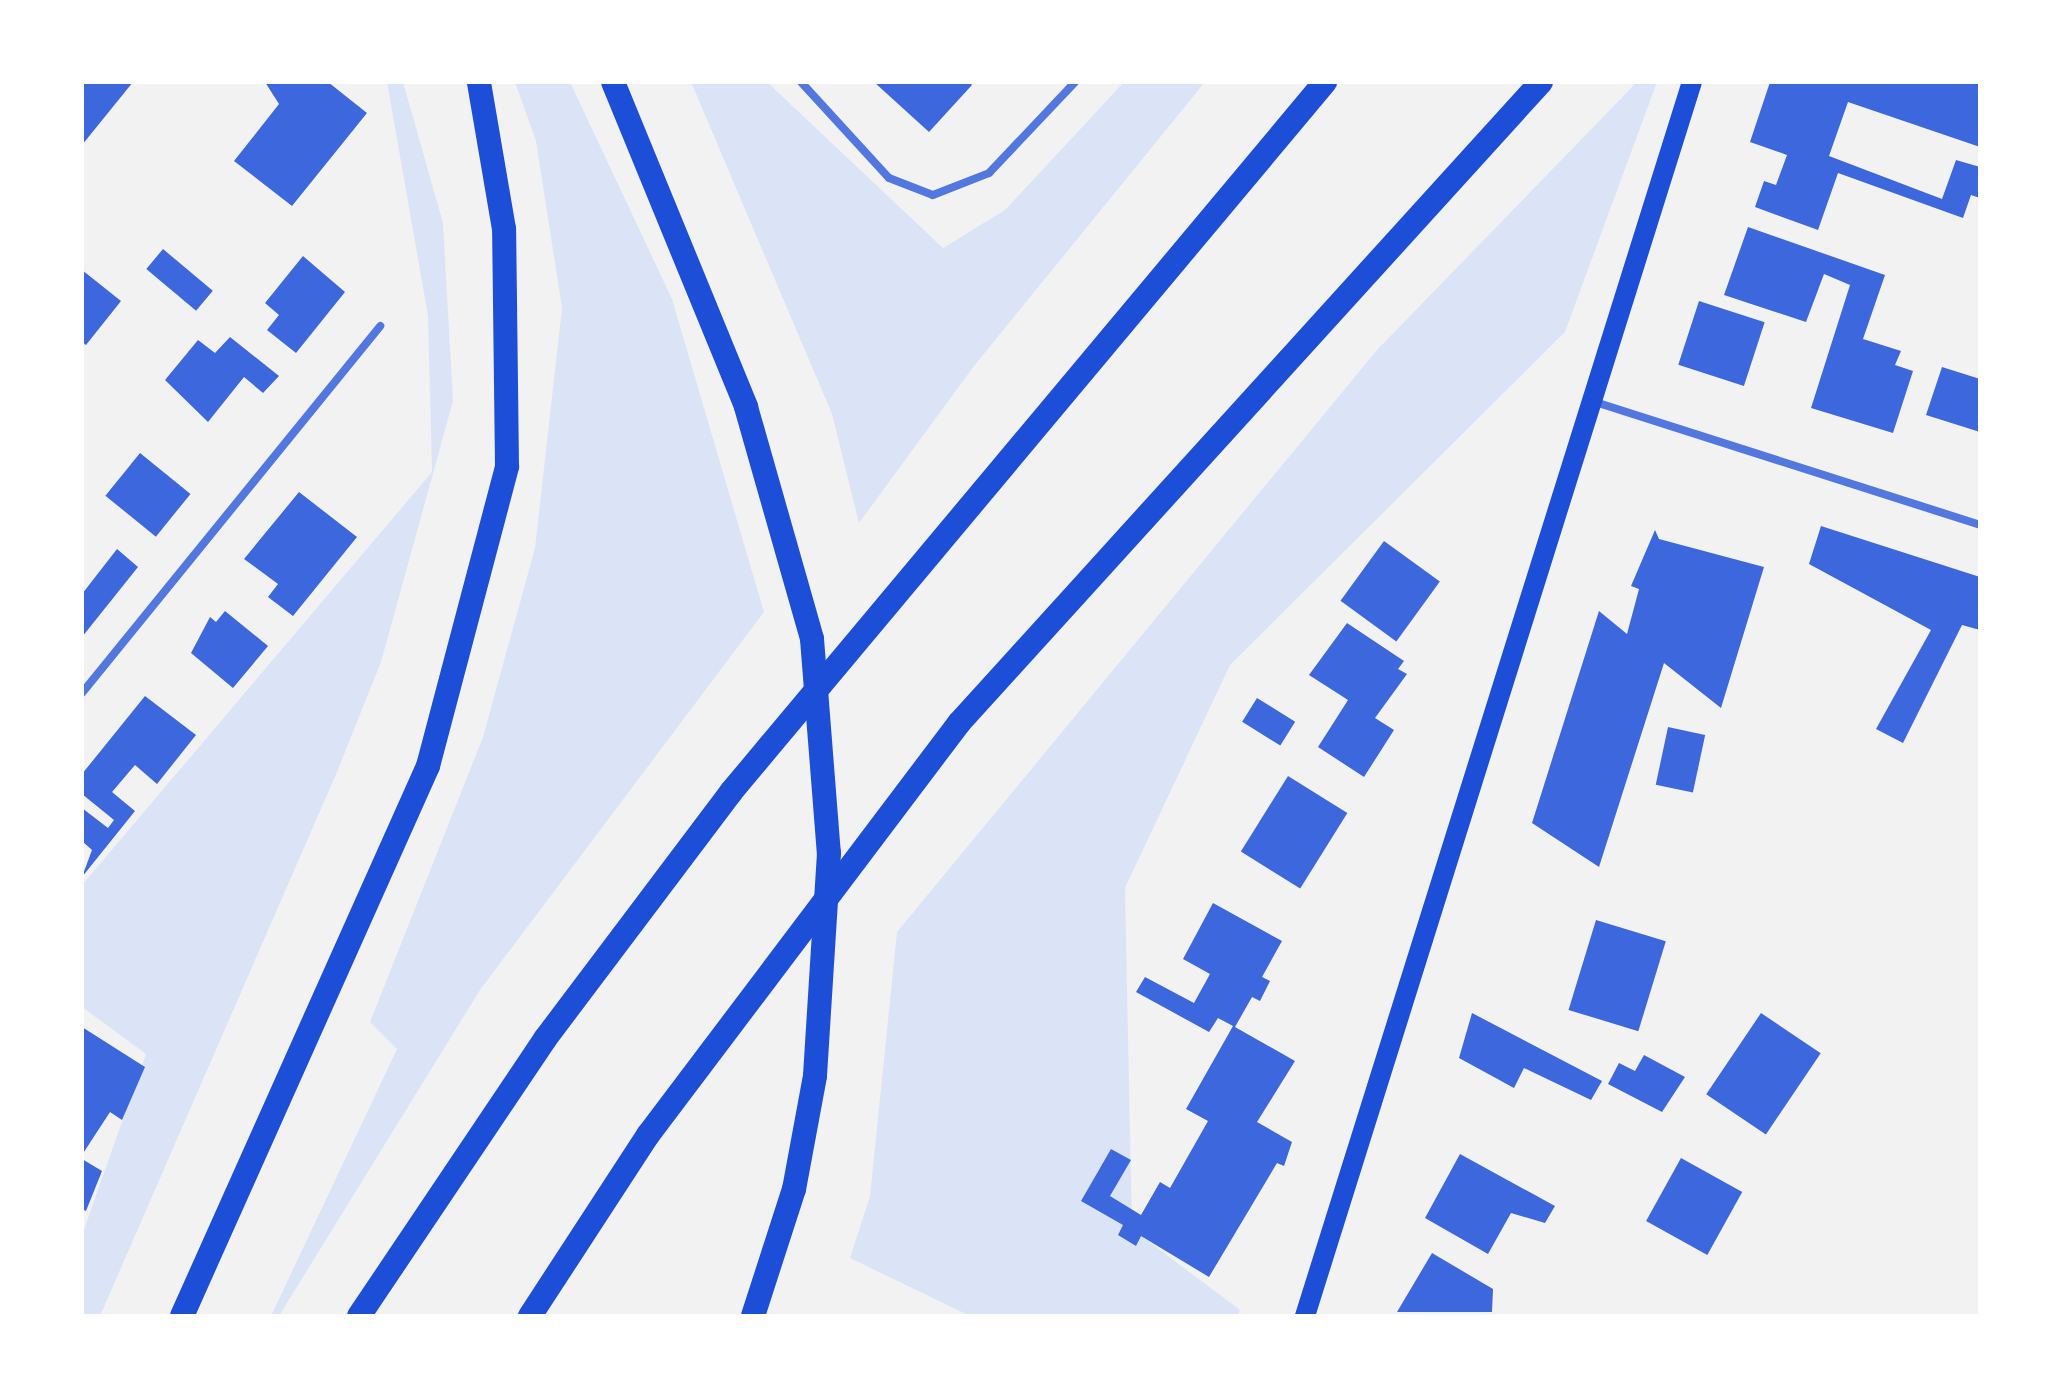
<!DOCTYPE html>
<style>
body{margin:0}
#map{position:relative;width:2062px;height:1398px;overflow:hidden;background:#f2f2f2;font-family:"PT Serif",serif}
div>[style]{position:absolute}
.green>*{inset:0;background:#dbe4f7}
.building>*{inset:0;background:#3d67dc;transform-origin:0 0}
.minor>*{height:8px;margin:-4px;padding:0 4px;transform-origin:4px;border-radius:4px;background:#5277de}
.primary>*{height:20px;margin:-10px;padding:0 10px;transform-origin:10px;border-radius:10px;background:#1d4ed8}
.motorway>*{height:24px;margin:-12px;padding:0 12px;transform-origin:12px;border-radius:12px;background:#1d4ed8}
span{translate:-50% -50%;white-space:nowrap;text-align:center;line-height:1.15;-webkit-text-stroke:8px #fff;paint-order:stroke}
.frame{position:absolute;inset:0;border:84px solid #fff;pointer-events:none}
</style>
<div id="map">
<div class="green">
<div style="clip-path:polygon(387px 82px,403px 82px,443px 223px,453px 401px,381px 662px,337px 772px,100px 1316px,82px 1316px,82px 1235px,146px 1054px,82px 1007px,82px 885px,432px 472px,428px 316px)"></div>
<div style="clip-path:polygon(515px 82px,570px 82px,672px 299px,764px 612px,480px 990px,279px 1316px,271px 1316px,397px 1049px,370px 1022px,483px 737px,535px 548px,562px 308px,536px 141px)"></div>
<div style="clip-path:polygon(691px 82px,767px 82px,943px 248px,1005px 210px,1124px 82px,1205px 82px,974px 366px,859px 523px,832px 414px)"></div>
<div style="clip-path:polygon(1637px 82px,1657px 82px,1565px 332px,1230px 665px,1125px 888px,1132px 1229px,1240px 1310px,1237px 1316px,970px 1316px,850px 1258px,870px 1196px,897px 932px,1377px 350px)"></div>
</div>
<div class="building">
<div style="clip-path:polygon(82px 82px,133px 82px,82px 145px)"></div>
<div style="clip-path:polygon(265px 82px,328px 82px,367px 113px,292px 206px,234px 161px,279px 104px)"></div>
<div style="clip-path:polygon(874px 82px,969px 82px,972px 85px,929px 132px)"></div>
<div style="clip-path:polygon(1770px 82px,1980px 82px,1980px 147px,1848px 102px,1829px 156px,1942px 199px,1956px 160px,1980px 167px,1980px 198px,1971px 195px,1963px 218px,1838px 173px,1818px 230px,1755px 207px,1764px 181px,1776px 185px,1787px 155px,1750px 142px)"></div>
<div style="clip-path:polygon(1748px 227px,1885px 275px,1863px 339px,1901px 351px,1895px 365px,1913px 371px,1893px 433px,1811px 408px,1850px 285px,1824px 274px,1806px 322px,1724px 295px)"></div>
<div style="left:163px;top:249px;width:65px;height:26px;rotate:40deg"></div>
<div style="clip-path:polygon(303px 256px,345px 292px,296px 353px,267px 330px,279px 315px,265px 303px)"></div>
<div style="clip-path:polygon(82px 270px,121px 301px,86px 345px,82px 342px)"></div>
<div style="left:1699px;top:301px;width:69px;height:67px;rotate:18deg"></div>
<div style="clip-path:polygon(230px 337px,279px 376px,263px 393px,244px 377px,208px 422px,165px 380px,198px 340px,215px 353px)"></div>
<div style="clip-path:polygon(1942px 367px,1980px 379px,1980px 432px,1926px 415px)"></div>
<div style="left:140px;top:453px;width:65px;height:55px;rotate:39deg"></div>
<div style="clip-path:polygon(299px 492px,357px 537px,293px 616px,268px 597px,278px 584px,244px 559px)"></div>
<div style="clip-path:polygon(1821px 526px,1980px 577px,1980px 630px,1962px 625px,1903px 743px,1876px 729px,1931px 630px,1809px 564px)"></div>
<div style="clip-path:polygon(1655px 530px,1659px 539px,1764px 567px,1721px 708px,1664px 663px,1599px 867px,1532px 823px,1599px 611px,1627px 634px,1639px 589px,1631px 586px)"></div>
<div style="left:1384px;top:541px;width:69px;height:74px;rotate:36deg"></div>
<div style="clip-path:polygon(117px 549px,138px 567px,82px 637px,82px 594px)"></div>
<div style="clip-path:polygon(225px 611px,268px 646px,233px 688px,191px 653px,210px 617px,216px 622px)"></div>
<div style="clip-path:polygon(1347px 623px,1404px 661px,1398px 669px,1407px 674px,1375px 718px,1394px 730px,1364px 777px,1318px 747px,1348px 700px,1309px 675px)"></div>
<div style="clip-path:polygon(145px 696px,196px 735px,157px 784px,135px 765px,112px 792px,135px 811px,82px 877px,92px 850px,82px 841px,82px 808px,108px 828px,114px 820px,82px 794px,82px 774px)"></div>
<div style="left:1257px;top:698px;width:45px;height:28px;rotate:32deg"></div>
<div style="left:1668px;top:727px;width:38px;height:59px;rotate:12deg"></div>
<div style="left:1288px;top:776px;width:70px;height:89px;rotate:32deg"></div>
<div style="clip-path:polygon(1213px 903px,1282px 941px,1262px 977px,1270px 981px,1260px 1001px,1252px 997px,1235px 1027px,1295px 1061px,1257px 1122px,1292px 1142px,1284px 1166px,1277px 1163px,1209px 1277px,1141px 1236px,1136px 1246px,1118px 1235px,1123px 1225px,1081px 1201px,1111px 1149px,1131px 1160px,1110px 1196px,1141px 1215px,1160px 1182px,1170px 1188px,1208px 1121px,1186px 1109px,1233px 1026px,1218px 1018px,1209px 1032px,1136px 992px,1145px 977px,1194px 1003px,1210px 974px,1183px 959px)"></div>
<div style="left:1596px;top:920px;width:73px;height:94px;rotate:17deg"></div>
<div style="clip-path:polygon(1472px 1013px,1602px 1081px,1591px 1100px,1524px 1068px,1514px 1088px,1459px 1058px)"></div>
<div style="left:1761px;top:1013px;width:72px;height:98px;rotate:34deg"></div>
<div style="clip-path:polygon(82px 1027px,145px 1067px,122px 1120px,110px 1112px,82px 1155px)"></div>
<div style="clip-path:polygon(1644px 1055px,1685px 1077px,1662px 1112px,1608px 1084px,1619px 1063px,1635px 1071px)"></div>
<div style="clip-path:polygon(1460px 1154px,1555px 1206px,1545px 1223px,1511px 1213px,1488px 1254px,1425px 1218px)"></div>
<div style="left:1681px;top:1158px;width:70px;height:72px;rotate:29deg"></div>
<div style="clip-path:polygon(82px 1159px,102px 1171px,86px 1211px,82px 1209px)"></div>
<div style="clip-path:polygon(1432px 1253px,1493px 1289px,1492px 1312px,1397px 1312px)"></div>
</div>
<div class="minor">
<div style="left:801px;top:82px;width:130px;rotate:47.5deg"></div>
<div style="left:889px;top:178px;width:47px;rotate:21.1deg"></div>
<div style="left:933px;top:195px;width:60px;rotate:-21.4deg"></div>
<div style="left:989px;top:173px;width:125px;rotate:-46.6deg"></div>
<div style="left:1592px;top:401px;width:407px;rotate:17.7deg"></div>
<div style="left:82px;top:693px;width:473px;rotate:-50.9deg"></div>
</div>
<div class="primary">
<div style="left:1305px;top:1316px;width:1293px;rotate:-72.59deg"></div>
</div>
<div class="motorway">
<div style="left:613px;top:82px;width:351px;rotate:67.7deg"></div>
<div style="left:746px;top:407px;width:241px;rotate:74.1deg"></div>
<div style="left:812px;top:639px;width:215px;rotate:85.5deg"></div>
<div style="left:829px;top:853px;width:223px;rotate:93.6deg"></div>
<div style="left:815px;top:1076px;width:115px;rotate:100.5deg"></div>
<div style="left:794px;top:1189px;width:133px;rotate:107.9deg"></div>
<div style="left:182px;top:1316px;width:603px;rotate:-65.9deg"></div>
<div style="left:428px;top:766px;width:310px;rotate:-75.2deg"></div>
<div style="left:507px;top:466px;width:237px;rotate:-90.7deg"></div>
<div style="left:504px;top:229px;width:149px;rotate:-99.7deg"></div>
<div style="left:359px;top:1316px;width:334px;rotate:-56.1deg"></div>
<div style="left:545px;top:1039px;width:309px;rotate:-53deg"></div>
<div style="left:731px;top:792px;width:926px;rotate:-50.08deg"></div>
<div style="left:530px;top:1316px;width:216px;rotate:-56.9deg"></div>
<div style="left:648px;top:1135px;width:516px;rotate:-52.95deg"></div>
<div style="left:959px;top:723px;width:866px;rotate:-47.76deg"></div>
</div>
<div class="frame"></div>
</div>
